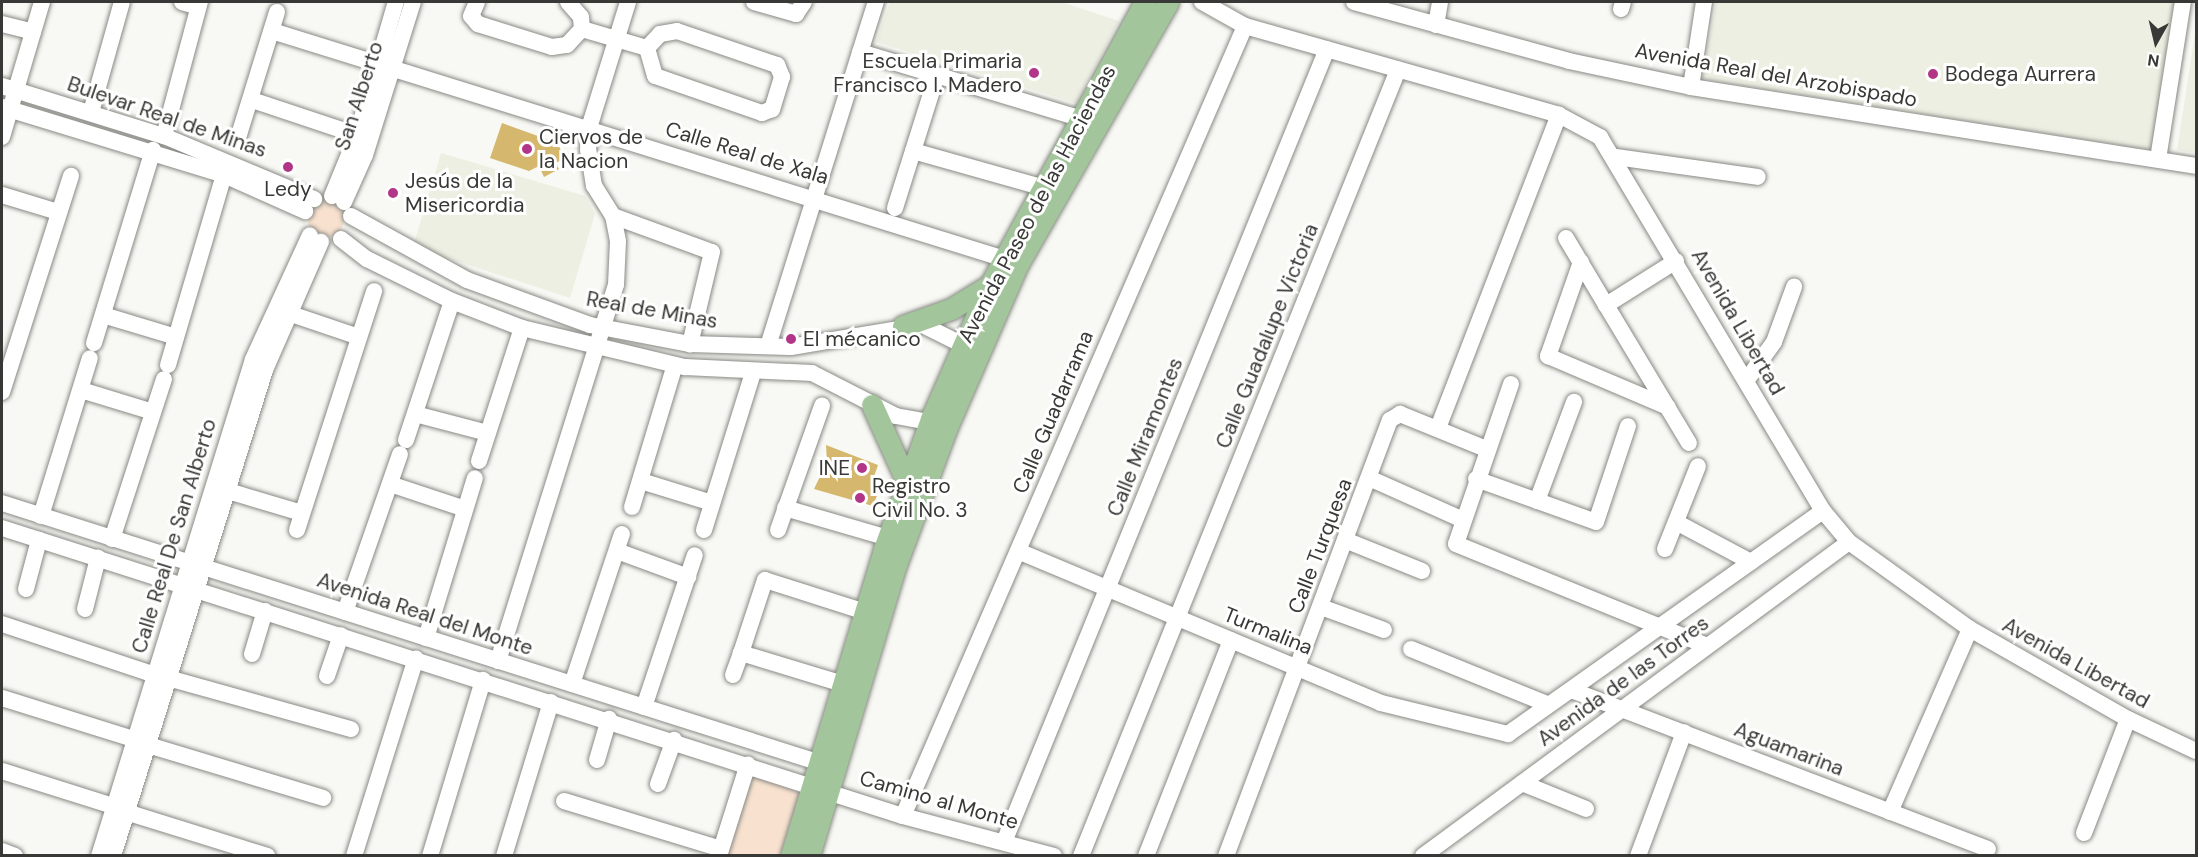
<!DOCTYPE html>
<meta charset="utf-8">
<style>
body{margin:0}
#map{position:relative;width:2198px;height:857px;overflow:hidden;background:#f8f9f4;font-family:"DM Sans",sans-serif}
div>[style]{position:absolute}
.built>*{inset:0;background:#eeefe3}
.green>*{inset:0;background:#f8e2cf}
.round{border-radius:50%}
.building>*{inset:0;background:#d5b76d}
.roads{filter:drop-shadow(0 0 2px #888984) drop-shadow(0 0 2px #888984)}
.minor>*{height:16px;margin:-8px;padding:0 8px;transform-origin:8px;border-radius:8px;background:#fff}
.major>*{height:21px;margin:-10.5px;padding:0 10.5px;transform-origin:10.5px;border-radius:10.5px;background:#a3c59b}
.dots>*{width:16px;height:16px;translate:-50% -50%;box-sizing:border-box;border:3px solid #fff;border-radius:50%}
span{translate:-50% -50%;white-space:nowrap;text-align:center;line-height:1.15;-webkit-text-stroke:6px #fff;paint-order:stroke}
.poi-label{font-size:21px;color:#383836}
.right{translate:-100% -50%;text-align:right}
.left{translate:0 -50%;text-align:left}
.street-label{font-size:21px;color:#383836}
.frame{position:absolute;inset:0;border:3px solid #383836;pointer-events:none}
.north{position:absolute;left:2126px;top:12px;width:60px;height:60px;-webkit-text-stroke:4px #fff;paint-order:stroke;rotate:188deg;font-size:16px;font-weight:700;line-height:24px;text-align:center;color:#383836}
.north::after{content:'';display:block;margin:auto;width:21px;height:27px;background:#383836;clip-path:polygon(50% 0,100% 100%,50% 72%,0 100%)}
</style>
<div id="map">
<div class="built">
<div style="clip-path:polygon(890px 2px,1061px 2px,1119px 21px,1076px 103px,876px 42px)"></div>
<div style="clip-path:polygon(1716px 2px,2174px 2px,2151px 150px,1702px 79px)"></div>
<div style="clip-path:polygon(2196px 27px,2196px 153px,2177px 150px)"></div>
<div style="clip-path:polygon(441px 153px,585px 196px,595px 214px,570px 298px,413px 247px)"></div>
</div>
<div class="green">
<div class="round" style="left:308px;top:201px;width:36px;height:36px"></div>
<div style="clip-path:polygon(752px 775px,800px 793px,780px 855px,727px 856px)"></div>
</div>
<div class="building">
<div style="clip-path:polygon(502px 123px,549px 140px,555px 138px,565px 159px,555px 163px,559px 169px,544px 177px,539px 166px,529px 171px,490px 158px)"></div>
<div style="clip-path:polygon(826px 445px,878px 465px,871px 485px,880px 488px,873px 506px,814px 489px,827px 462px)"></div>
</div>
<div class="roads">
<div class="minor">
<div style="left:182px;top:2px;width:17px;rotate:17deg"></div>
<div style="left:477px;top:2px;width:15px;rotate:113deg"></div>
<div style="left:471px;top:16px;width:11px;rotate:49deg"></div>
<div style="left:478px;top:24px;width:77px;rotate:17.3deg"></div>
<div style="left:552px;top:47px;width:15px;rotate:-8deg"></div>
<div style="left:567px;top:45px;width:22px;rotate:-47deg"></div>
<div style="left:582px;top:29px;width:12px;rotate:-95deg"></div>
<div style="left:581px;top:17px;width:20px;rotate:-131deg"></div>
<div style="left:754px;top:2px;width:44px;rotate:15.9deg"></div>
<div style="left:796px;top:14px;width:14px;rotate:-56deg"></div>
<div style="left:1202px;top:2px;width:49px;rotate:29.2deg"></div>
<div style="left:1245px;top:26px;width:326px;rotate:15.8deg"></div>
<div style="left:1559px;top:115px;width:47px;rotate:28.2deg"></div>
<div style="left:1600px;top:137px;width:435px;rotate:59.2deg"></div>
<div style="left:1823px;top:511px;width:40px;rotate:50deg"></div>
<div style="left:1849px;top:542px;width:149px;rotate:35.7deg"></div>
<div style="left:1970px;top:629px;width:182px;rotate:29.7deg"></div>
<div style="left:2128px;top:719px;width:75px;rotate:25.2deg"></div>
<div style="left:1354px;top:2px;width:223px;rotate:15.3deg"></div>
<div style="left:1569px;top:61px;width:125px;rotate:12deg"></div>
<div style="left:1691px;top:87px;width:511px;rotate:8.89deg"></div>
<div style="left:1621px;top:9px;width:7px;rotate:-74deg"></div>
<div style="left:2px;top:24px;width:32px;rotate:14deg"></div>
<div style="left:1436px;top:25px;width:23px;rotate:-80deg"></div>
<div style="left:582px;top:29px;width:68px;rotate:16.3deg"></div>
<div style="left:272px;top:31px;width:777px;rotate:17.29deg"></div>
<div style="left:677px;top:31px;width:106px;rotate:18.8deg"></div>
<div style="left:777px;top:65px;width:13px;rotate:67deg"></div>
<div style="left:782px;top:77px;width:34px;rotate:107deg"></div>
<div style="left:772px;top:109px;width:11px;rotate:158deg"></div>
<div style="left:762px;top:113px;width:113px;rotate:-160.9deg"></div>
<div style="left:655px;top:76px;width:29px;rotate:-106deg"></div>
<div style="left:647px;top:48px;width:19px;rotate:-47deg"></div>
<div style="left:660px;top:34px;width:17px;rotate:-10deg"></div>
<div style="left:860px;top:52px;width:242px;rotate:16.8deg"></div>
<div style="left:2px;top:86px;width:170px;rotate:17.2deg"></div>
<div style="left:164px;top:136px;width:163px;rotate:22.8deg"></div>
<div style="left:1691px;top:87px;width:86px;rotate:-81.3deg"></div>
<div style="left:252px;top:100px;width:111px;rotate:18.4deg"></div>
<div style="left:2px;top:107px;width:232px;rotate:17deg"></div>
<div style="left:224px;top:175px;width:89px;rotate:24deg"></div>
<div style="left:91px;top:112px;width:114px;rotate:-74.3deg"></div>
<div style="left:164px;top:136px;width:139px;rotate:-75deg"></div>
<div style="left:2px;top:137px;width:141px;rotate:-73.5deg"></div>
<div style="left:238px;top:138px;width:132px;rotate:-72.8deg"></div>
<div style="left:913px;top:151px;width:133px;rotate:15.7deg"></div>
<div style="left:1616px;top:157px;width:143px;rotate:8deg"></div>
<div style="left:2158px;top:159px;width:159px;rotate:-81deg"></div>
<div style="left:2px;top:195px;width:59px;rotate:16.9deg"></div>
<div style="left:332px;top:196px;width:66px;rotate:-67.7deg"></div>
<div style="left:357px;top:135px;width:139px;rotate:-73.7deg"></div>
<div style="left:344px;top:202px;width:51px;rotate:-65.9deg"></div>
<div style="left:365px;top:155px;width:160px;rotate:-72.6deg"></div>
<div style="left:895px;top:208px;width:139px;rotate:-72.5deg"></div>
<div style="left:351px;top:216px;width:132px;rotate:28.9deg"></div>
<div style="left:467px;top:280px;width:131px;rotate:20.1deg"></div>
<div style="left:590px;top:325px;width:102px;rotate:10.8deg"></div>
<div style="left:690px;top:344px;width:101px;rotate:1.7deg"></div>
<div style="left:791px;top:347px;width:134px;rotate:-9.5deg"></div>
<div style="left:923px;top:325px;width:56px;rotate:26.6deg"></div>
<div style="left:613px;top:216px;width:105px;rotate:20deg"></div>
<div style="left:712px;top:252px;width:95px;rotate:103.4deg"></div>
<div style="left:1566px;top:238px;width:78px;rotate:59.2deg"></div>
<div style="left:341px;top:239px;width:33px;rotate:38deg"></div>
<div style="left:367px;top:259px;width:95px;rotate:26.3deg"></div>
<div style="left:452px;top:301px;width:75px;rotate:21.1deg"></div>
<div style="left:522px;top:328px;width:168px;rotate:13.5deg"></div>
<div style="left:685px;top:367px;width:127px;rotate:2.7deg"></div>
<div style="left:812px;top:373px;width:94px;rotate:27.1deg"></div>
<div style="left:896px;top:416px;width:45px;rotate:10.3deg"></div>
<div style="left:1676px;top:261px;width:83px;rotate:147.8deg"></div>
<div style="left:1606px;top:305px;width:161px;rotate:59deg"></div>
<div style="left:1581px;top:262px;width:100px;rotate:109.3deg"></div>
<div style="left:1548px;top:356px;width:130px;rotate:23deg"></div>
<div style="left:288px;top:313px;width:75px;rotate:18.7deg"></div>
<div style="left:103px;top:315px;width:76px;rotate:16.8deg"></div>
<div style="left:94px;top:343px;width:202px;rotate:-73deg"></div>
<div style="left:768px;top:346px;width:361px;rotate:-72.6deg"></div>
<div style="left:168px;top:365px;width:198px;rotate:-73.6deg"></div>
<div style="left:1746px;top:381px;width:48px;rotate:-54.3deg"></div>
<div style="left:1774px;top:342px;width:59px;rotate:-70deg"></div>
<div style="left:1511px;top:384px;width:169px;rotate:109deg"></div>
<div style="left:1456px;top:544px;width:271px;rotate:22.1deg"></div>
<div style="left:81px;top:390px;width:75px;rotate:17deg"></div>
<div style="left:2px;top:392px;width:227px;rotate:-72.3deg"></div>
<div style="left:415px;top:414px;width:75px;rotate:14.6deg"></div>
<div style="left:1438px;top:428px;width:336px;rotate:-68.9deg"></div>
<div style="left:406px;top:440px;width:146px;rotate:-71.7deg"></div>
<div style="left:479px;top:461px;width:140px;rotate:-72.1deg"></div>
<div style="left:1369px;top:478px;width:101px;rotate:24deg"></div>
<div style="left:1476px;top:479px;width:127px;rotate:19.7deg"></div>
<div style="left:1596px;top:522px;width:101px;rotate:-71.6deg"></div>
<div style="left:641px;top:481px;width:74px;rotate:17.2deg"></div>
<div style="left:390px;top:484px;width:79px;rotate:18.4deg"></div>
<div style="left:228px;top:491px;width:77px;rotate:16.6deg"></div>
<div style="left:1537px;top:501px;width:106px;rotate:-69.5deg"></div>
<div style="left:2px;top:503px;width:869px;rotate:17.62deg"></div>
<div style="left:632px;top:507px;width:148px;rotate:-73.2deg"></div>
<div style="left:785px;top:508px;width:107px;rotate:16.2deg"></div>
<div style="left:41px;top:516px;width:165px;rotate:-72.8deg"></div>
<div style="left:1676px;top:522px;width:85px;rotate:28.1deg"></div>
<div style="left:2px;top:528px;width:946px;rotate:17.73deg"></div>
<div style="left:903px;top:816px;width:156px;rotate:14.8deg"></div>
<div style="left:297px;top:530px;width:251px;rotate:-72.1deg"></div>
<div style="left:704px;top:530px;width:164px;rotate:-72.7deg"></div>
<div style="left:778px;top:530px;width:132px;rotate:-70.5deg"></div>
<div style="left:112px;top:539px;width:168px;rotate:-72deg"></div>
<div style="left:1345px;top:540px;width:83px;rotate:21.9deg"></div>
<div style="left:1665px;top:549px;width:89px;rotate:-68.3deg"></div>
<div style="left:617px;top:551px;width:76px;rotate:20.1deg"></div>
<div style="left:1018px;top:551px;width:394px;rotate:22.7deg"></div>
<div style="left:1381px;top:703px;width:131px;rotate:13.7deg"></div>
<div style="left:1508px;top:734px;width:386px;rotate:-35.3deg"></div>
<div style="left:26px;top:589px;width:51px;rotate:-75.1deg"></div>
<div style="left:1321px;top:607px;width:67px;rotate:20.1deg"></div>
<div style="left:85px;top:609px;width:53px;rotate:-75.7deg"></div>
<div style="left:345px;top:612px;width:167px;rotate:-70.8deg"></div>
<div style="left:2px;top:624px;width:161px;rotate:18.4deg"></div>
<div style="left:426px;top:638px;width:167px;rotate:-73deg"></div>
<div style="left:1411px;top:649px;width:147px;rotate:22deg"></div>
<div style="left:252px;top:654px;width:45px;rotate:-73.2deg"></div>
<div style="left:498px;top:661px;width:394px;rotate:-72.6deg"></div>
<div style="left:616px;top:285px;width:44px;rotate:-87.4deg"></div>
<div style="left:618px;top:241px;width:25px;rotate:-101deg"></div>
<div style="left:613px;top:216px;width:36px;rotate:-122deg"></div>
<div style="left:594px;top:186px;width:36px;rotate:-99deg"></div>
<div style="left:588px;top:150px;width:22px;rotate:-87deg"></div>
<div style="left:589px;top:128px;width:132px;rotate:-72.8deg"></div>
<div style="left:733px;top:675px;width:23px;rotate:-70deg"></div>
<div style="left:327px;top:676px;width:43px;rotate:-71.1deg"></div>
<div style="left:168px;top:678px;width:190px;rotate:15.6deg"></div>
<div style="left:572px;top:684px;width:158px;rotate:-71.6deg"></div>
<div style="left:843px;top:684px;width:107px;rotate:-163.1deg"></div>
<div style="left:741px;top:653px;width:77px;rotate:-71.8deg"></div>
<div style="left:765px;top:580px;width:105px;rotate:17.7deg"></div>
<div style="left:1574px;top:691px;width:443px;rotate:20.9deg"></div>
<div style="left:2px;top:698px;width:138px;rotate:17.3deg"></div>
<div style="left:644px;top:707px;width:160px;rotate:-71.5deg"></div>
<div style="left:148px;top:745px;width:183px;rotate:16.8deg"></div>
<div style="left:597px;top:760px;width:43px;rotate:-73.7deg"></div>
<div style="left:2px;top:771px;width:116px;rotate:17.5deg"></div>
<div style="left:1522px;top:783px;width:69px;rotate:22.1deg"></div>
<div style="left:658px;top:784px;width:47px;rotate:-70deg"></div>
<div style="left:564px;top:801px;width:164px;rotate:17deg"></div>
<div style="left:126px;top:812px;width:148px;rotate:17.3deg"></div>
<div style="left:1890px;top:812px;width:200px;rotate:-66.4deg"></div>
<div style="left:903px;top:816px;width:861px;rotate:-66.59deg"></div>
<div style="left:2084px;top:833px;width:122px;rotate:-68.9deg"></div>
<div style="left:1004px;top:842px;width:856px;rotate:-67.84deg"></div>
<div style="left:2px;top:851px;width:14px;rotate:21deg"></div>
<div style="left:99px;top:856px;width:520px;rotate:-72.78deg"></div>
<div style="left:253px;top:359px;width:136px;rotate:-65.3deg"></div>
<div style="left:113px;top:856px;width:509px;rotate:-72.63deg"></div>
<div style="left:265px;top:370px;width:140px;rotate:-66.4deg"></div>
<div style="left:354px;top:856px;width:207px;rotate:-72.6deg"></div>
<div style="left:430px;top:856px;width:184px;rotate:-73.2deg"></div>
<div style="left:504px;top:856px;width:161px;rotate:-73deg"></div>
<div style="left:719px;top:856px;width:96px;rotate:-72.5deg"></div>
<div style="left:1081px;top:856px;width:848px;rotate:-68.04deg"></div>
<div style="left:1146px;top:856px;width:232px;rotate:-68.5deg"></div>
<div style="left:1226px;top:856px;width:466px;rotate:-69.4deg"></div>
<div style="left:1390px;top:420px;width:12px;rotate:-31deg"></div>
<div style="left:1400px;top:414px;width:93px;rotate:22.1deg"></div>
<div style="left:1423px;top:856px;width:529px;rotate:-36.39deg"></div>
<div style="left:1638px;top:856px;width:132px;rotate:-69.6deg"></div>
</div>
<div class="major">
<div style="left:903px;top:326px;width:51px;rotate:-19.5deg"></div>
<div style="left:951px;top:309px;width:46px;rotate:-31.6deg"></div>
<div style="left:872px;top:405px;width:85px;rotate:65.6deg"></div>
<div style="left:791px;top:856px;width:321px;rotate:-73.1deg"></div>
<div style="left:884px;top:549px;width:138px;rotate:-70.1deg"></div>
<div style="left:931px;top:419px;width:146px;rotate:-66.2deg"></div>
<div style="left:990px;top:285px;width:323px;rotate:-61.3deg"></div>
<div style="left:809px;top:856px;width:298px;rotate:-73.4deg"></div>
<div style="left:894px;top:570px;width:153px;rotate:-69.7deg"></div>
<div style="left:947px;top:427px;width:178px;rotate:-66.5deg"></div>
<div style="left:1018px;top:264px;width:302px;rotate:-60.2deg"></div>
</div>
</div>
<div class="dots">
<div style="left:1034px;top:73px;background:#b23687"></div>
<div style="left:1933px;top:74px;background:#b23687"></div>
<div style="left:527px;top:149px;background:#b23687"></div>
<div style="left:288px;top:167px;background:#b23687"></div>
<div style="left:393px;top:193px;background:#b23687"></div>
<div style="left:791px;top:339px;background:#b23687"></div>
<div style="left:862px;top:468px;background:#b23687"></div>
<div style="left:860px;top:498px;background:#b23687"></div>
</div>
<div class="poi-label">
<span class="right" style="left:1022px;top:73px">Escuela Primaria<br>Francisco I. Madero</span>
<span class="left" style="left:1945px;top:74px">Bodega Aurrera</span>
<span class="left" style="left:539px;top:149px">Ciervos de<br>la Nacion</span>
<span class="left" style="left:405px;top:193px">Jesús de la<br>Misericordia</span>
<span style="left:288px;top:189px">Ledy</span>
<span class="left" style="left:803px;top:339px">El mécanico</span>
<span class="right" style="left:850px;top:468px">INE</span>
<span class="left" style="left:872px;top:498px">Registro<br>Civil No. 3</span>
</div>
<div class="street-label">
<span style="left:1776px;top:75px;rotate:10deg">Avenida Real del Arzobispado</span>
<span style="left:359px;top:96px;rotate:-72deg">San Alberto</span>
<span style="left:167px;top:117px;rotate:19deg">Bulevar Real de Minas</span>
<span style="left:747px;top:153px;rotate:17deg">Calle Real de Xala</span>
<span style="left:1037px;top:204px;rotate:-62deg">Avenida Paseo de las Haciendas</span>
<span style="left:652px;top:310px;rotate:10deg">Real de Minas</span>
<span style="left:1738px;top:322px;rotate:60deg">Avenida Libertad</span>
<span style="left:1267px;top:336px;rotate:-68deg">Calle Guadalupe Victoria</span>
<span style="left:1053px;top:412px;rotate:-67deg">Calle Guadarrama</span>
<span style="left:1145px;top:437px;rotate:-68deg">Calle Miramontes</span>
<span style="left:174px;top:536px;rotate:-73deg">Calle Real De San Alberto</span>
<span style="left:1320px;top:546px;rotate:-69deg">Calle Turquesa</span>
<span style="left:425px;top:614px;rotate:18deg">Avenida Real del Monte</span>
<span style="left:1268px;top:631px;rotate:22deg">Turmalina</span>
<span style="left:2076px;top:663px;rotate:29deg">Avenida Libertad</span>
<span style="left:1623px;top:681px;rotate:-36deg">Avenida de las Torres</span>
<span style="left:1789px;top:749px;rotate:21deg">Aguamarina</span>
<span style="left:939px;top:800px;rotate:16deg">Camino al Monte</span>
</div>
<div class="frame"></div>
<div class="north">N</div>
</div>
